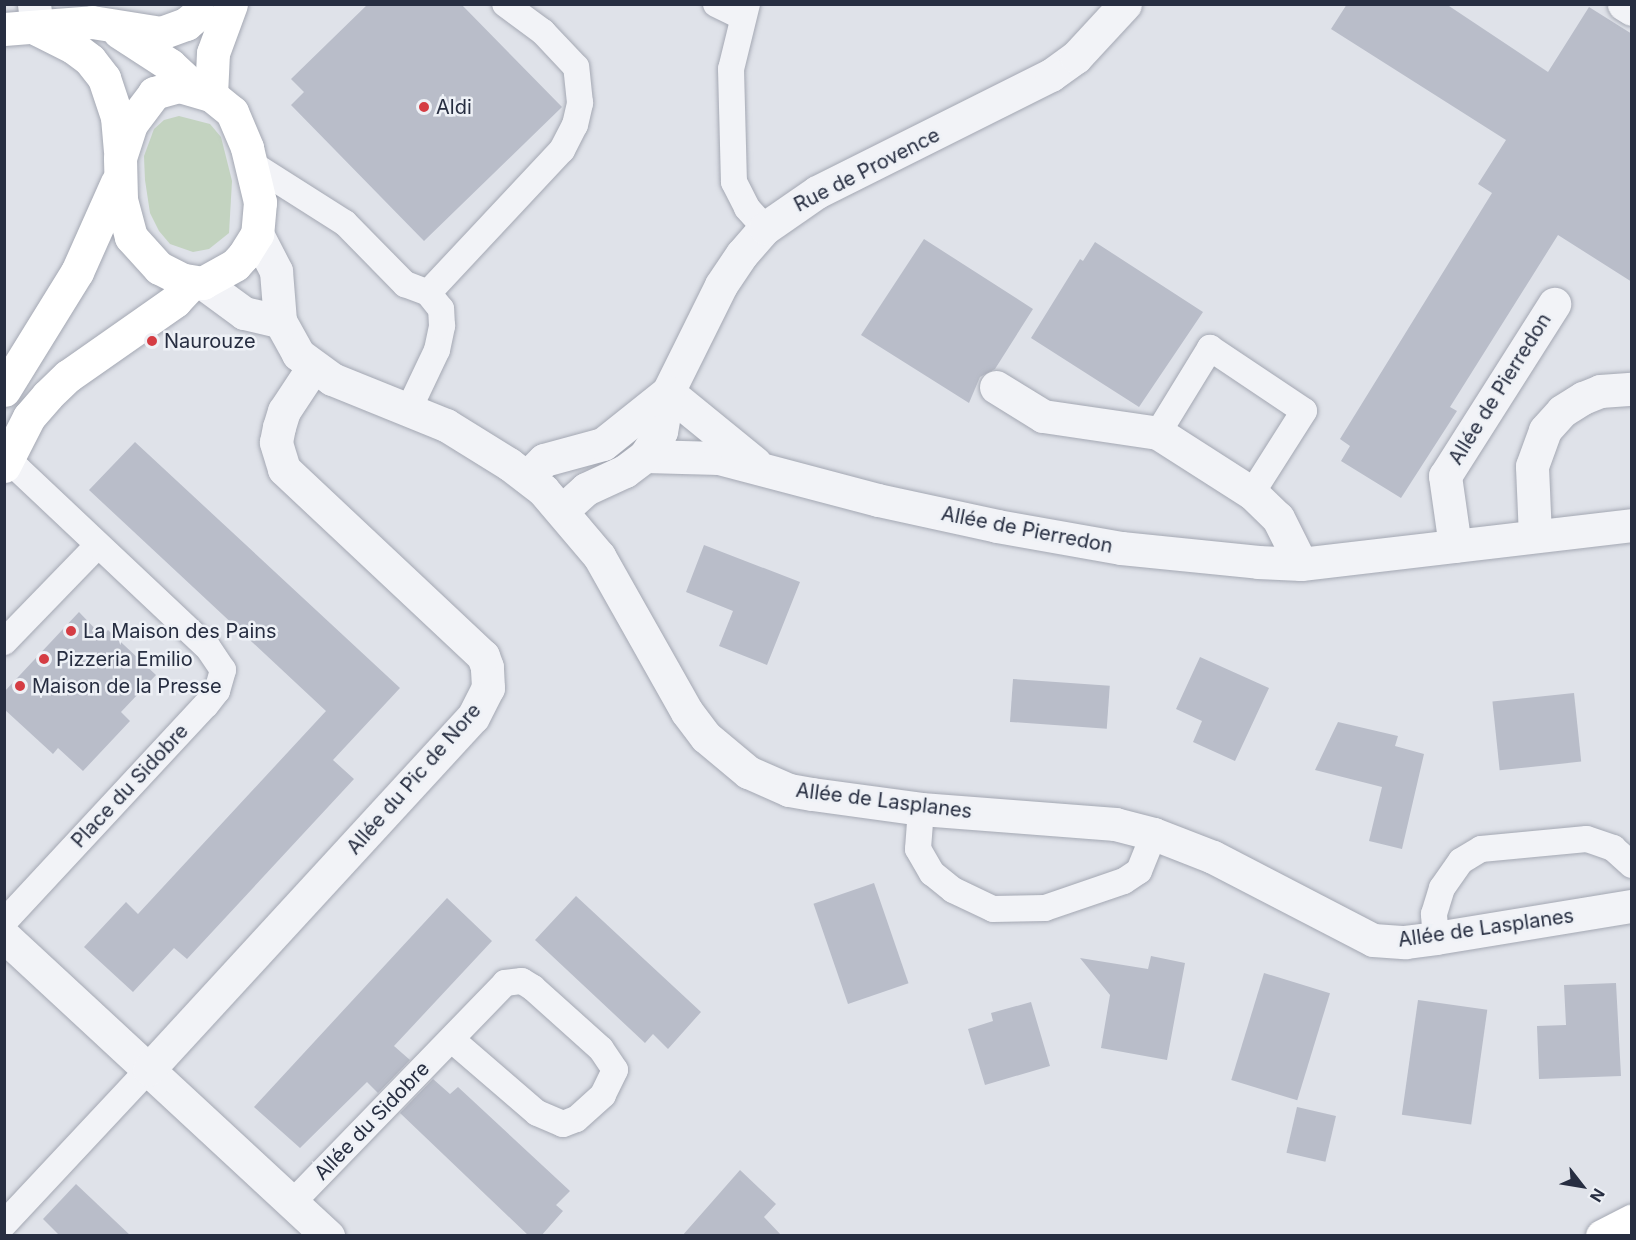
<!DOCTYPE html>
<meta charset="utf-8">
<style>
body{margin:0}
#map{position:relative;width:1636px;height:1240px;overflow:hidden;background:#dfe2e9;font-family:Inter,sans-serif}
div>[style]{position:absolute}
.green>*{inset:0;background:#c3d3c0}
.building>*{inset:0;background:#b9bdc9;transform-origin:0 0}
.roads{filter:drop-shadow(0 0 2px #a4a8b3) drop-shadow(0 0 2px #a4a8b3)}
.lane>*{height:26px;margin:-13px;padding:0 13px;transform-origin:13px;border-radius:13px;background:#f2f3f7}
.street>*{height:33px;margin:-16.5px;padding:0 16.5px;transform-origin:16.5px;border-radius:16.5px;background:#f2f3f7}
.secondary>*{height:33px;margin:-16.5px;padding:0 16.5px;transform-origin:16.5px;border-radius:16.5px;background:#fff}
.dots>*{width:16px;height:16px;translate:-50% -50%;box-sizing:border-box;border:3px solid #eef1f6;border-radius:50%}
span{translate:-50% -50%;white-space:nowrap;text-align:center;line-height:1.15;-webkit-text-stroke:5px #eef1f6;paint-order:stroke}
.poi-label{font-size:20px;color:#272e41}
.left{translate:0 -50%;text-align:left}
.street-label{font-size:20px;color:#272e41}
.frame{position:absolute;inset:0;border:6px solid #272e41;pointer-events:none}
.north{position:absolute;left:1552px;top:1156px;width:60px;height:60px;-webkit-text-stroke:4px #eef1f6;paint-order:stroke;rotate:121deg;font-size:16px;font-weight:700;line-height:24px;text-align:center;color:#272e41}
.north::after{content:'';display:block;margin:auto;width:21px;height:27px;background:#272e41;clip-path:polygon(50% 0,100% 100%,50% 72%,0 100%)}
</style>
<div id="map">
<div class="green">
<div style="clip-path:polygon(179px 116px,210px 124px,221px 137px,232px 181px,229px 233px,209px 249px,193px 252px,170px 244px,159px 231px,150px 213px,145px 180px,144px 156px,154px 129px,164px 120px)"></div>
</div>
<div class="building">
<div style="clip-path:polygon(368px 4px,461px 4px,562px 107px,424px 241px,291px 105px,304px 92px,291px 79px)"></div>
<div style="clip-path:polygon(1347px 4px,1446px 4px,1548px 72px,1589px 7px,1632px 34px,1632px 282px,1558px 235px,1450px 407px,1457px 411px,1401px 498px,1341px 461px,1350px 446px,1340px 439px,1492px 193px,1478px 184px,1506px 140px,1331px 29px)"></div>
<div style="clip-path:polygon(924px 239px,1033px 309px,995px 369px,980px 377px,969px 403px,861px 335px)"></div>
<div style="clip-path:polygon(1095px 242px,1203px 312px,1139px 407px,1031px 338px,1080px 259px,1083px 261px)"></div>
<div style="clip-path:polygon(135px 442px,400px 688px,333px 760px,354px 779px,187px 959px,174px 948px,133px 992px,84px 947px,126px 902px,138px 914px,326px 711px,89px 490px)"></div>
<div style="clip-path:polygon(704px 545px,800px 582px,767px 665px,719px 646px,733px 611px,686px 592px)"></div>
<div style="clip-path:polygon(79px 612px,102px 636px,108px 630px,156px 675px,121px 712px,130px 721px,83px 771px,58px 748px,53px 754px,4px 709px,4px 692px)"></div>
<div style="clip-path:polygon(1200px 657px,1269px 688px,1235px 761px,1193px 742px,1202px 721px,1176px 709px)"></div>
<div style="left:1013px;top:679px;width:97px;height:43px;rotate:4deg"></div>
<div style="left:1574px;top:693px;width:69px;height:82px;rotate:84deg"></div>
<div style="clip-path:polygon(1338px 722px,1398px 736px,1395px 746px,1424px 754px,1402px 849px,1369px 841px,1382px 787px,1315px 770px)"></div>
<div style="left:874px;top:883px;width:106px;height:64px;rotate:71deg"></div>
<div style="clip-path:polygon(576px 896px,701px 1012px,668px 1049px,653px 1034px,645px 1043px,535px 940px)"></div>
<div style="clip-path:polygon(447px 898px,492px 941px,394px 1046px,410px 1060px,378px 1093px,367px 1082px,300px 1148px,254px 1107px)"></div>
<div style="clip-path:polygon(1151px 956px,1185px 963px,1167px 1060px,1101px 1048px,1110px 995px,1080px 958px,1148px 969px)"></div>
<div style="left:1264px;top:973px;width:69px;height:112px;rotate:17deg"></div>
<div style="clip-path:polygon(1616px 983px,1621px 1076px,1539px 1079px,1537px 1026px,1566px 1025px,1564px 985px)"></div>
<div style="left:1418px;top:1000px;width:70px;height:116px;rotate:8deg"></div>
<div style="clip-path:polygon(1031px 1002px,1050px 1066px,985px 1085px,968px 1029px,993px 1021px,991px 1013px)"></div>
<div style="clip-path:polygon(433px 1079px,450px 1094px,458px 1087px,570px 1191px,556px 1205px,563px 1211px,541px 1236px,529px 1236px,400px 1113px)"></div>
<div style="left:1297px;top:1107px;width:40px;height:47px;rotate:13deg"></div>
<div style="clip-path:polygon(740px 1170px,776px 1204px,764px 1217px,782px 1236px,682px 1236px)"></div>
<div style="clip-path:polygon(76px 1184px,131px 1236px,60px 1236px,43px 1219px)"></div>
</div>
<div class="roads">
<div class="lane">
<div style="left:716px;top:4px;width:28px;rotate:26deg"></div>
<div style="left:747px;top:4px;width:67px;rotate:103.8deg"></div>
<div style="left:731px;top:69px;width:113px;rotate:88.5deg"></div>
<div style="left:734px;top:182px;width:29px;rotate:63deg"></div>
<div style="left:747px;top:208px;width:27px;rotate:48deg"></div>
<div style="left:252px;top:164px;width:110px;rotate:32.4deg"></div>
<div style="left:345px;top:223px;width:86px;rotate:45.5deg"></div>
<div style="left:405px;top:284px;width:25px;rotate:21deg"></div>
<div style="left:428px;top:293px;width:196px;rotate:-46.9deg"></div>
<div style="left:562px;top:150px;width:28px;rotate:-63deg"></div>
<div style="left:575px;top:125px;width:23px;rotate:-77deg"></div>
<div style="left:580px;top:103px;width:36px;rotate:-96deg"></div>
<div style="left:576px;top:67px;width:48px;rotate:-133.3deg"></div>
<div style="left:543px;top:32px;width:47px;rotate:-143.6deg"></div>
<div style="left:409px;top:409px;width:65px;rotate:-64.6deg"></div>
<div style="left:437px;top:350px;width:25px;rotate:-78deg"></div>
<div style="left:442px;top:326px;width:17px;rotate:-93deg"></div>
<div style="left:441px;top:309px;width:21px;rotate:-129deg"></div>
<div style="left:1158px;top:433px;width:100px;rotate:-58.5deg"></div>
<div style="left:1210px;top:348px;width:113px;rotate:33.8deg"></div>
<div style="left:1304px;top:411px;width:97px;rotate:122.4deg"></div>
<div style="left:4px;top:642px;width:135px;rotate:-45.9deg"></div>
<div style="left:921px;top:809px;width:40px;rotate:94.3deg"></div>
<div style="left:918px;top:849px;width:28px;rotate:60deg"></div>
<div style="left:932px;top:873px;width:27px;rotate:39deg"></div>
<div style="left:953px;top:890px;width:44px;rotate:25.4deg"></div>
<div style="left:993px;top:909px;width:52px;rotate:-1.1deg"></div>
<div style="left:1045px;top:908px;width:83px;rotate:-18.9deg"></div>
<div style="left:1124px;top:881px;width:18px;rotate:-34deg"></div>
<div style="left:1139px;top:871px;width:40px;rotate:-68deg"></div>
<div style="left:4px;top:922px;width:296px;rotate:-47.1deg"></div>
<div style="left:206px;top:705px;width:18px;rotate:-52deg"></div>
<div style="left:217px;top:691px;width:22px;rotate:-74deg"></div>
<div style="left:223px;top:670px;width:27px;rotate:-124deg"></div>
<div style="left:208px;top:648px;width:261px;rotate:-136.7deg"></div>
<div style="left:18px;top:469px;width:13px;rotate:-153deg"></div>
<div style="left:1436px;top:938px;width:24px;rotate:-95deg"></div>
<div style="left:1434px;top:914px;width:27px;rotate:-73deg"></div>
<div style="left:1442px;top:888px;width:33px;rotate:-55deg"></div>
<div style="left:1461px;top:861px;width:23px;rotate:-31deg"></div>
<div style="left:1481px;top:849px;width:106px;rotate:-5.4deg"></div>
<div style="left:1587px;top:839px;width:28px;rotate:19deg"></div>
<div style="left:1613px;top:848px;width:25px;rotate:42deg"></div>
<div style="left:293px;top:1202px;width:305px;rotate:-45.9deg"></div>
<div style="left:505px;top:983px;width:17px;rotate:-7deg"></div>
<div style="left:522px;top:981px;width:13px;rotate:32deg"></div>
<div style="left:533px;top:988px;width:91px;rotate:41.9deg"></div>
<div style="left:601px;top:1049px;width:25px;rotate:56deg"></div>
<div style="left:615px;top:1070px;width:28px;rotate:116deg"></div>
<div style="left:603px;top:1095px;width:36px;rotate:138deg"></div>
<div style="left:576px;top:1119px;width:14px;rotate:159deg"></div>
<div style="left:563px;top:1124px;width:28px;rotate:-157deg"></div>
<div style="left:537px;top:1113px;width:112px;rotate:-139.3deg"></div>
<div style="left:4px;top:1224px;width:212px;rotate:-46.9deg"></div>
</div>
<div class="street">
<div style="left:34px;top:4px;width:25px;rotate:83deg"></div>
<div style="left:1624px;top:4px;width:9px;rotate:32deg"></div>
<div style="left:257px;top:234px;width:42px;rotate:62.8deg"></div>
<div style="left:276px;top:271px;width:50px;rotate:85.4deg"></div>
<div style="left:280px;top:321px;width:38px;rotate:61deg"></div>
<div style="left:298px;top:354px;width:42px;rotate:36.3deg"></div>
<div style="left:332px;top:379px;width:123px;rotate:22deg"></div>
<div style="left:446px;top:425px;width:74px;rotate:31.8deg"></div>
<div style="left:509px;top:464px;width:43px;rotate:37.4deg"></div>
<div style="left:543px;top:490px;width:87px;rotate:49.7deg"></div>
<div style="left:599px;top:556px;width:179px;rotate:60.6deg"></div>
<div style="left:687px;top:712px;width:31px;rotate:53deg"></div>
<div style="left:706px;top:737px;width:55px;rotate:39.8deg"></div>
<div style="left:748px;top:772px;width:45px;rotate:23.7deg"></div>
<div style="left:789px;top:790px;width:23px;rotate:10deg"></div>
<div style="left:812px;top:794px;width:110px;rotate:7.8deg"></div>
<div style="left:921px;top:809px;width:195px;rotate:4.4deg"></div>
<div style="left:1115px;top:824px;width:40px;rotate:14.4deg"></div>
<div style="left:1154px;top:834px;width:63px;rotate:21.3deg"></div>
<div style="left:1213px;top:857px;width:180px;rotate:27.4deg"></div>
<div style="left:1373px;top:940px;width:32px;rotate:4deg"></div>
<div style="left:1405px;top:942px;width:31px;rotate:-7deg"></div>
<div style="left:1436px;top:938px;width:199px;rotate:-9.3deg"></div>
<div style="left:203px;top:283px;width:51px;rotate:36.2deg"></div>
<div style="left:244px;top:313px;width:37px;rotate:13deg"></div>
<div style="left:996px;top:387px;width:55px;rotate:31.7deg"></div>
<div style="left:1043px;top:416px;width:116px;rotate:8.4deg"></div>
<div style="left:1158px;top:433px;width:112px;rotate:32.6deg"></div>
<div style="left:1252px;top:493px;width:36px;rotate:44deg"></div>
<div style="left:1278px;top:518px;width:51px;rotate:63.4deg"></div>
<div style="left:645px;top:456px;width:74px;rotate:1.5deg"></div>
<div style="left:719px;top:458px;width:164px;rotate:14.8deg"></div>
<div style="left:878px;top:500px;width:122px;rotate:12.3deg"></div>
<div style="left:997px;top:526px;width:126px;rotate:10.1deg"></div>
<div style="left:1121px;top:548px;width:138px;rotate:5.8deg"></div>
<div style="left:1258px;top:562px;width:43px;rotate:2.7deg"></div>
<div style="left:1301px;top:564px;width:333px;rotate:-6.7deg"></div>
<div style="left:755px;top:463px;width:112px;rotate:-140.8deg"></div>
<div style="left:668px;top:392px;width:119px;rotate:-63.6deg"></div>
<div style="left:721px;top:285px;width:37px;rotate:-56deg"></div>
<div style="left:742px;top:254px;width:35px;rotate:-49deg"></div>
<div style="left:765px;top:228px;width:63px;rotate:-34.7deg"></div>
<div style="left:817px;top:192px;width:262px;rotate:-26.6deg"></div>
<div style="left:1051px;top:75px;width:31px;rotate:-36deg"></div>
<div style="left:1076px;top:57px;width:72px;rotate:-47.2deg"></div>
<div style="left:527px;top:477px;width:24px;rotate:-45deg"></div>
<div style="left:544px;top:460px;width:61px;rotate:-15.2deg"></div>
<div style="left:603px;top:444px;width:83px;rotate:-38.7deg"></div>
<div style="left:668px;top:392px;width:40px;rotate:100deg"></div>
<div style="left:661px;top:431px;width:30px;rotate:123deg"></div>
<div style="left:645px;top:456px;width:25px;rotate:143deg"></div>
<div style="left:625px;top:471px;width:43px;rotate:155.2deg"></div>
<div style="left:586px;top:489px;width:31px;rotate:138deg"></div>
<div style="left:1535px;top:536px;width:70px;rotate:-92.5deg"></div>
<div style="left:1532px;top:466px;width:38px;rotate:-70deg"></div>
<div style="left:1545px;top:430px;width:25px;rotate:-48deg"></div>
<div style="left:1562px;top:411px;width:25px;rotate:-32deg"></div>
<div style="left:1583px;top:398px;width:18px;rotate:-22deg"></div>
<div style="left:1600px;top:391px;width:32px;rotate:-4deg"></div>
<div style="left:1455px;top:546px;width:71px;rotate:-98.1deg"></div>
<div style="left:1445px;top:476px;width:204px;rotate:-57.6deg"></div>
<div style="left:4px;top:936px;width:442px;rotate:42.8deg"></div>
<div style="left:149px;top:1069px;width:478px;rotate:-47.4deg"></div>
<div style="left:473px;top:717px;width:33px;rotate:-63deg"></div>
<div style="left:488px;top:688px;width:21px;rotate:-93deg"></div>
<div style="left:487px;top:667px;width:12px;rotate:-110deg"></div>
<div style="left:483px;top:656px;width:273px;rotate:-136.8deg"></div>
<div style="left:284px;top:469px;width:28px;rotate:-107deg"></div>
<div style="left:276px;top:442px;width:15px;rotate:-79deg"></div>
<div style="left:279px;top:427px;width:17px;rotate:-73deg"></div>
<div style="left:284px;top:411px;width:53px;rotate:-56.6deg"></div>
</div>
<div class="secondary">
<div style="left:4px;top:29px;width:88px;rotate:-4.5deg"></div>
<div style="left:92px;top:22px;width:70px;rotate:9.1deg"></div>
<div style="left:161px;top:33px;width:27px;rotate:-20deg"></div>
<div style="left:186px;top:24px;width:16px;rotate:-40deg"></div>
<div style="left:37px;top:29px;width:40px;rotate:26.6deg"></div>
<div style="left:73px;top:47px;width:21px;rotate:37deg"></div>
<div style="left:90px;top:60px;width:23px;rotate:52deg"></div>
<div style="left:104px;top:78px;width:41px;rotate:71.6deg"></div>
<div style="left:117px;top:117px;width:34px;rotate:85deg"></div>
<div style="left:119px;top:32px;width:61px;rotate:32.9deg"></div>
<div style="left:170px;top:65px;width:34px;rotate:43deg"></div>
<div style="left:179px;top:86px;width:33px;rotate:16deg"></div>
<div style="left:211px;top:95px;width:27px;rotate:39deg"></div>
<div style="left:232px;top:112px;width:39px;rotate:67deg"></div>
<div style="left:247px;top:148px;width:56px;rotate:76.5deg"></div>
<div style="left:260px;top:202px;width:32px;rotate:95deg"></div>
<div style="left:257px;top:234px;width:25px;rotate:122deg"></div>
<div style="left:244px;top:255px;width:13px;rotate:132deg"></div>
<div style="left:235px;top:265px;width:37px;rotate:151deg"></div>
<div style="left:203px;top:283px;width:20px;rotate:-171deg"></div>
<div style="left:183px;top:280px;width:27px;rotate:-153deg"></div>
<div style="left:159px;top:268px;width:42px;rotate:-132.1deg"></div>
<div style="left:131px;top:237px;width:39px;rotate:-105deg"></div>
<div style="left:121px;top:199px;width:41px;rotate:-91.4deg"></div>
<div style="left:120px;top:158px;width:36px;rotate:-72deg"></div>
<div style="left:131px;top:124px;width:39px;rotate:-53deg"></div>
<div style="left:154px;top:93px;width:26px;rotate:-16deg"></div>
<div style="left:211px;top:95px;width:42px;rotate:-87.3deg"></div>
<div style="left:213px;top:53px;width:52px;rotate:-69.8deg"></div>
<div style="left:4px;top:390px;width:139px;rotate:-58.3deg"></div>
<div style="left:77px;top:272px;width:98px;rotate:-66deg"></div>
<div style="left:4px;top:466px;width:55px;rotate:-63deg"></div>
<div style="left:29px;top:417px;width:28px;rotate:-49deg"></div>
<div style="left:47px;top:396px;width:29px;rotate:-44deg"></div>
<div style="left:68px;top:376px;width:131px;rotate:-35deg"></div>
<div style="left:175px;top:301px;width:25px;rotate:-47deg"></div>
<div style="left:1602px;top:1236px;width:34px;rotate:-27deg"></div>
</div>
</div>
<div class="dots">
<div style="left:424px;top:107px;background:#d53d44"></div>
<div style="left:152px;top:341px;background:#d53d44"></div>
<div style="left:71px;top:631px;background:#d53d44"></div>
<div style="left:44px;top:659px;background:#d53d44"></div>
<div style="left:20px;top:686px;background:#d53d44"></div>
</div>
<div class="poi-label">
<span class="left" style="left:436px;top:107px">Aldi</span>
<span class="left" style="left:164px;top:341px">Naurouze</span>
<span class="left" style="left:83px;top:631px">La Maison des Pains</span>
<span class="left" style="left:56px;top:659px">Pizzeria Emilio</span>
<span class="left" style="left:32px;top:686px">Maison de la Presse</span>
</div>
<div class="street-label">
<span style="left:867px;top:170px;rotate:-27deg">Rue de Provence</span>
<span style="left:1500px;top:389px;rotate:-58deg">Allée de Pierredon</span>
<span style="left:1027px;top:530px;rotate:11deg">Allée de Pierredon</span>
<span style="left:414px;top:779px;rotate:-49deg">Allée du Pic de Nore</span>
<span style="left:130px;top:786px;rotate:-47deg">Place du Sidobre</span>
<span style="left:884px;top:801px;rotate:7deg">Allée de Lasplanes</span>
<span style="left:1486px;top:928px;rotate:-8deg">Allée de Lasplanes</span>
<span style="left:372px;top:1121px;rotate:-46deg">Allée du Sidobre</span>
</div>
<div class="frame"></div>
<div class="north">N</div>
</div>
